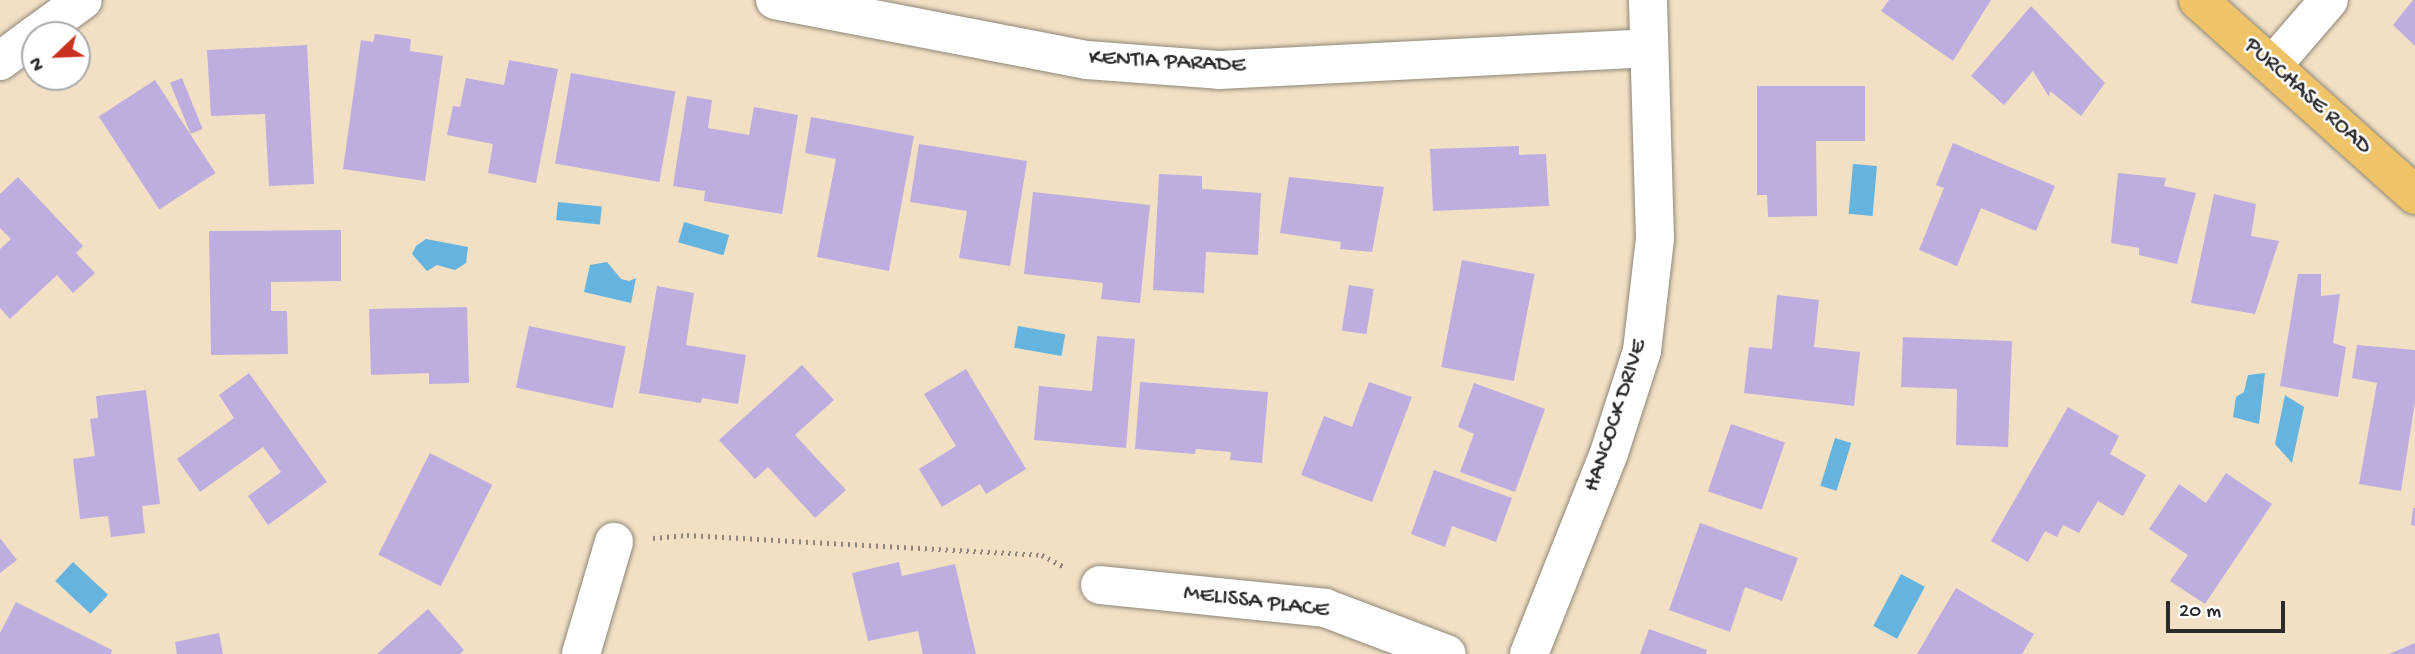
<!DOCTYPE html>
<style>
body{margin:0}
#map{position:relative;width:2415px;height:654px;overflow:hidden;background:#f1e0c4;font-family:"Gochi Hand",sans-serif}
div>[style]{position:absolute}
.water>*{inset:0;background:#65b3df;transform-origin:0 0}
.building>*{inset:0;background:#bdaedf;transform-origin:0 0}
.path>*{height:4.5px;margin-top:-2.25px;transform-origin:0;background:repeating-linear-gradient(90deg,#8e8678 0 2px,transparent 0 7px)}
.roads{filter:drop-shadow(0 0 2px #8e8678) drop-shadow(0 0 2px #8e8678)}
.minor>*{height:38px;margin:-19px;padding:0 19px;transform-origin:19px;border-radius:19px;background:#fff}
.major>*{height:38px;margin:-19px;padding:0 19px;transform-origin:19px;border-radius:19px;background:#efc469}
span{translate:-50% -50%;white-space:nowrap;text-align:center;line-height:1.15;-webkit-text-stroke:5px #fff;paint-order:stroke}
.street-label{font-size:23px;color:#2b2b2b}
.north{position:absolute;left:21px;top:21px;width:70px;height:70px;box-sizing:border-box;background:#fff;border:2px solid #aaa;border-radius:50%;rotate:247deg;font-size:19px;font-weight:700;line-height:28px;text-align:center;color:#2b2b2b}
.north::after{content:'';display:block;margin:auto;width:24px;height:32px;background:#c8321e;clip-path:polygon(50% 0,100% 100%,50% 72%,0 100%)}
.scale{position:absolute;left:2166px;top:601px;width:119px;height:32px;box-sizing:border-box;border:4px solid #2b2b2b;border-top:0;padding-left:9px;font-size:21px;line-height:24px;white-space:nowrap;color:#2b2b2b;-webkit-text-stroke:5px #fff;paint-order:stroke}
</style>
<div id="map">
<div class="water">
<div style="left:1853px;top:164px;width:24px;height:50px;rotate:5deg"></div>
<div style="left:558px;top:202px;width:44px;height:18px;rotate:6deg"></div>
<div style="left:684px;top:222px;width:47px;height:21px;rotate:16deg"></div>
<div style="clip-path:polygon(426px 239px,468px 247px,466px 263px,455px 270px,437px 265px,427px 271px,412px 254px,416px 246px)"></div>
<div style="clip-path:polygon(607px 262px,621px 279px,629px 281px,636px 278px,631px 303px,584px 292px,590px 265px)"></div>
<div style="left:1018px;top:326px;width:48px;height:22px;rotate:10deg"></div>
<div style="clip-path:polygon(2265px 373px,2259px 424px,2233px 417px,2236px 397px,2244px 392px,2248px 375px)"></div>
<div style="clip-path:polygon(2285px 395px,2304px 407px,2292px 463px,2275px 444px)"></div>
<div style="left:1835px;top:438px;width:17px;height:50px;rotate:17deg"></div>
<div style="left:73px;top:562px;width:48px;height:26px;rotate:43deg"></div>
<div style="left:1901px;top:574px;width:27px;height:59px;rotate:28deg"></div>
</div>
<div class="building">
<div style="clip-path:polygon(1889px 0,1991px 0,1953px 61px,1881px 11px)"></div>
<div style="clip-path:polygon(2413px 0,2415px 0,2415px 46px,2393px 25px)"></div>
<div style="clip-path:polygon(2031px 6px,2105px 83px,2081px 116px,2050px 91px,2049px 97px,2033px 71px,2004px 105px,1971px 76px)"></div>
<div style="clip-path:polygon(375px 34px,411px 39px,410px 51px,443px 56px,425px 181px,343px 169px,361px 40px,373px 42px)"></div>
<div style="clip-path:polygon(307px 45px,314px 184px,269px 186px,265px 114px,211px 116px,207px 50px)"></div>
<div style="clip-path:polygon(509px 60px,558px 69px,536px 183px,488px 173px,493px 144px,447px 135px,453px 106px,460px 107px,466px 78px,504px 85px)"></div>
<div style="left:571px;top:73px;width:106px;height:92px;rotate:10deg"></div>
<div style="left:182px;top:78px;width:55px;height:13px;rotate:68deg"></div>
<div style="left:155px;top:80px;width:111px;height:67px;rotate:57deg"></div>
<div style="clip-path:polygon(1757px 86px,1865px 86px,1865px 141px,1816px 141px,1817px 216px,1768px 217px,1767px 195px,1757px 195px)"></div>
<div style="clip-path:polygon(687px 96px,712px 100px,708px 128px,749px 135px,754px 107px,798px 115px,782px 214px,704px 201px,705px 191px,673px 186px)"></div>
<div style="clip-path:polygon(811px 117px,914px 136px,889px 271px,817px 257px,836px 159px,805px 153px)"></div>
<div style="clip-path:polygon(1953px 143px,2055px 186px,2036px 231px,1981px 208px,1957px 266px,1919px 250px,1944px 188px,1936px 185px)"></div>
<div style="clip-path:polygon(919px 144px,1027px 161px,1010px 266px,959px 258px,967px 211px,910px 202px)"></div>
<div style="clip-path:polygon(1519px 146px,1519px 155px,1546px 154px,1549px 206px,1433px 211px,1430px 149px)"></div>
<div style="clip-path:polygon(2118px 173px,2166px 178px,2164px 186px,2196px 193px,2177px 264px,2139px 255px,2139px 248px,2111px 243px)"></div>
<div style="clip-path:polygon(1159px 174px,1202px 176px,1202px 189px,1261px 193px,1258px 255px,1206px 252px,1204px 293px,1153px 290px)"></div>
<div style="clip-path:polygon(18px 177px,83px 246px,76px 253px,95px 273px,73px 293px,57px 275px,10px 319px,0 308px,0 249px,11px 239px,0 228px,0 194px)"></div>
<div style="clip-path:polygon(1289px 177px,1384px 187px,1372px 252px,1340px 249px,1341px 242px,1280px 233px)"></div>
<div style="clip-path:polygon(1033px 192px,1150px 205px,1140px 303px,1101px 299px,1103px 283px,1024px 274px)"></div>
<div style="clip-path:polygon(2214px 194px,2256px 204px,2251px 236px,2279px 241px,2255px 314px,2191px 303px)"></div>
<div style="clip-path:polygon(341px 230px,341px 281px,271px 282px,271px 311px,287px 311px,288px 354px,211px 355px,209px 231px)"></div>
<div style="left:1462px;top:260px;width:74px;height:109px;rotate:11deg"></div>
<div style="clip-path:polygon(2298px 274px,2321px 274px,2321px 296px,2340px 294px,2333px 343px,2346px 347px,2338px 397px,2280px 386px)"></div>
<div style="left:1349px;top:285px;width:25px;height:46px;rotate:9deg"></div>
<div style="clip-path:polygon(657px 286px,694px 293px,686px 345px,746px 355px,738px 404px,702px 398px,701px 403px,639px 393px)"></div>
<div style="clip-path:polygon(1777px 295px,1819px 300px,1814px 347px,1860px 352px,1854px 406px,1744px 393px,1749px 347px,1772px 349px)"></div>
<div style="clip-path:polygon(467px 307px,469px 383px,429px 384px,429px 373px,371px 375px,369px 309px)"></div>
<div style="left:529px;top:326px;width:99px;height:63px;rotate:12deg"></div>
<div style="clip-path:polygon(1097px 336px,1135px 339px,1126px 448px,1034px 440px,1039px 386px,1092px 391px)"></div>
<div style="clip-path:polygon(1903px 337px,2012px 341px,2008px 447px,1956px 445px,1957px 389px,1901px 387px)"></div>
<div style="clip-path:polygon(2357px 345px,2415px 350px,2415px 402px,2401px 491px,2359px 484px,2377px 383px,2352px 378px)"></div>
<div style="clip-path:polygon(802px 365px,834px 400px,795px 435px,846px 490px,815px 518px,768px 467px,755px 479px,719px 440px)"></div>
<div style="clip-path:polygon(966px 369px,1026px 469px,986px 494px,980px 484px,942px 507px,919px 469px,956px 446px,924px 394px)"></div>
<div style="clip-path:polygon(249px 373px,327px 482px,268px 525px,248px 496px,281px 472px,263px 447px,200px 492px,177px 459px,234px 418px,219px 395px)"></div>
<div style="clip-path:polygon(1140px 382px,1268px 392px,1262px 463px,1230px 460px,1231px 452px,1196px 449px,1195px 454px,1135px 449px)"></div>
<div style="clip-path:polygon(1369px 382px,1412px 397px,1372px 502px,1301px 475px,1324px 416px,1352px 427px)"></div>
<div style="clip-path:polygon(1474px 383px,1545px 409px,1515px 492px,1460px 472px,1474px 434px,1458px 427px)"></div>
<div style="clip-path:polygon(146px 390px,160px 504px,142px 506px,145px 533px,111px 537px,108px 516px,80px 519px,73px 459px,95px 456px,90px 419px,98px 418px,96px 396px)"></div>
<div style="clip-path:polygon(2068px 407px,2119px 436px,2110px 454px,2146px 475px,2123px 516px,2098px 501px,2079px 533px,2063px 525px,2057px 537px,2045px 531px,2028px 562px,1991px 541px)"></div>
<div style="left:1731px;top:424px;width:57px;height:71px;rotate:19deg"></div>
<div style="left:430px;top:453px;width:70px;height:114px;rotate:27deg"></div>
<div style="clip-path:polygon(1434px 470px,1512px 498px,1496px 542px,1452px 526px,1445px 547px,1411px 534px)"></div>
<div style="clip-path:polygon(2226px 473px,2272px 504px,2205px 604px,2170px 581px,2188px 555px,2149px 529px,2179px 484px,2206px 503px)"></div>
<div style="clip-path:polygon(2413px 508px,2415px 508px,2415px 526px,2411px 525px)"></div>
<div style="clip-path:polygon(1700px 523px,1798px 558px,1782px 601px,1745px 587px,1730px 632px,1669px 610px)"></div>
<div style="clip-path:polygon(0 538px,17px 560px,0 573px)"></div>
<div style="clip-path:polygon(899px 562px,902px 576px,955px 564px,976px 654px,923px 654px,918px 631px,868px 641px,852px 573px)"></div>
<div style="clip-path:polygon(1956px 588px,2034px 634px,2022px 654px,1917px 654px)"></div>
<div style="clip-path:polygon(16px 602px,112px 650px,111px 654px,0 654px,0 633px)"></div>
<div style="clip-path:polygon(428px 609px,464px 650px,460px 654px,377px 654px)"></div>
<div style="clip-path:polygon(1649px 629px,1707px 650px,1706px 654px,1640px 654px)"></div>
<div style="clip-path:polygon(219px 633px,223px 654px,177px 654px,175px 642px)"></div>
<div style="clip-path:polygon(2415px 643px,2415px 654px,2389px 654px)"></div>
</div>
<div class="path">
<div style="left:653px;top:538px;width:34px;rotate:-5deg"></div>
<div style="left:687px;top:535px;width:356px;rotate:3.2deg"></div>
<div style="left:1042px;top:555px;width:26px;rotate:28deg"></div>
</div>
<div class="roads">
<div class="minor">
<div style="left:775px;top:0;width:318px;rotate:10.9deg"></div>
<div style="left:1087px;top:60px;width:132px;rotate:4.3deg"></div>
<div style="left:1219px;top:70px;width:429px;rotate:-2.9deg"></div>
<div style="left:35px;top:35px;width:59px;rotate:-36.1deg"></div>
<div style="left:0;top:61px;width:44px;rotate:-36.6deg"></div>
<div style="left:2272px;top:66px;width:87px;rotate:-49.2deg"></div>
<div style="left:1100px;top:585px;width:226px;rotate:5.8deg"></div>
<div style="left:1325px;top:608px;width:130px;rotate:20.7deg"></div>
<div style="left:581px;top:654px;width:117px;rotate:-73.6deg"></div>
<div style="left:1529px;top:654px;width:216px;rotate:-68.3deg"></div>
<div style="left:1609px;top:453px;width:107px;rotate:-72.1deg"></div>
<div style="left:1642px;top:351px;width:114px;rotate:-83.4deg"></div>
<div style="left:1655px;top:238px;width:238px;rotate:-91.7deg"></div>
</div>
<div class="major">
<div style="left:2198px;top:0;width:292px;rotate:41.9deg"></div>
</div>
</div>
<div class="street-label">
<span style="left:1167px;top:63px;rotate:3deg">KENTIA PARADE</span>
<span style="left:2307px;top:97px;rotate:42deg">PURCHASE ROAD</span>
<span style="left:1617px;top:416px;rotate:-72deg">HANCOCK DRIVE</span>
<span style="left:1256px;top:603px;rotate:7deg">MELISSA PLACE</span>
</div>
<div class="north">N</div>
<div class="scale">20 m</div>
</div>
